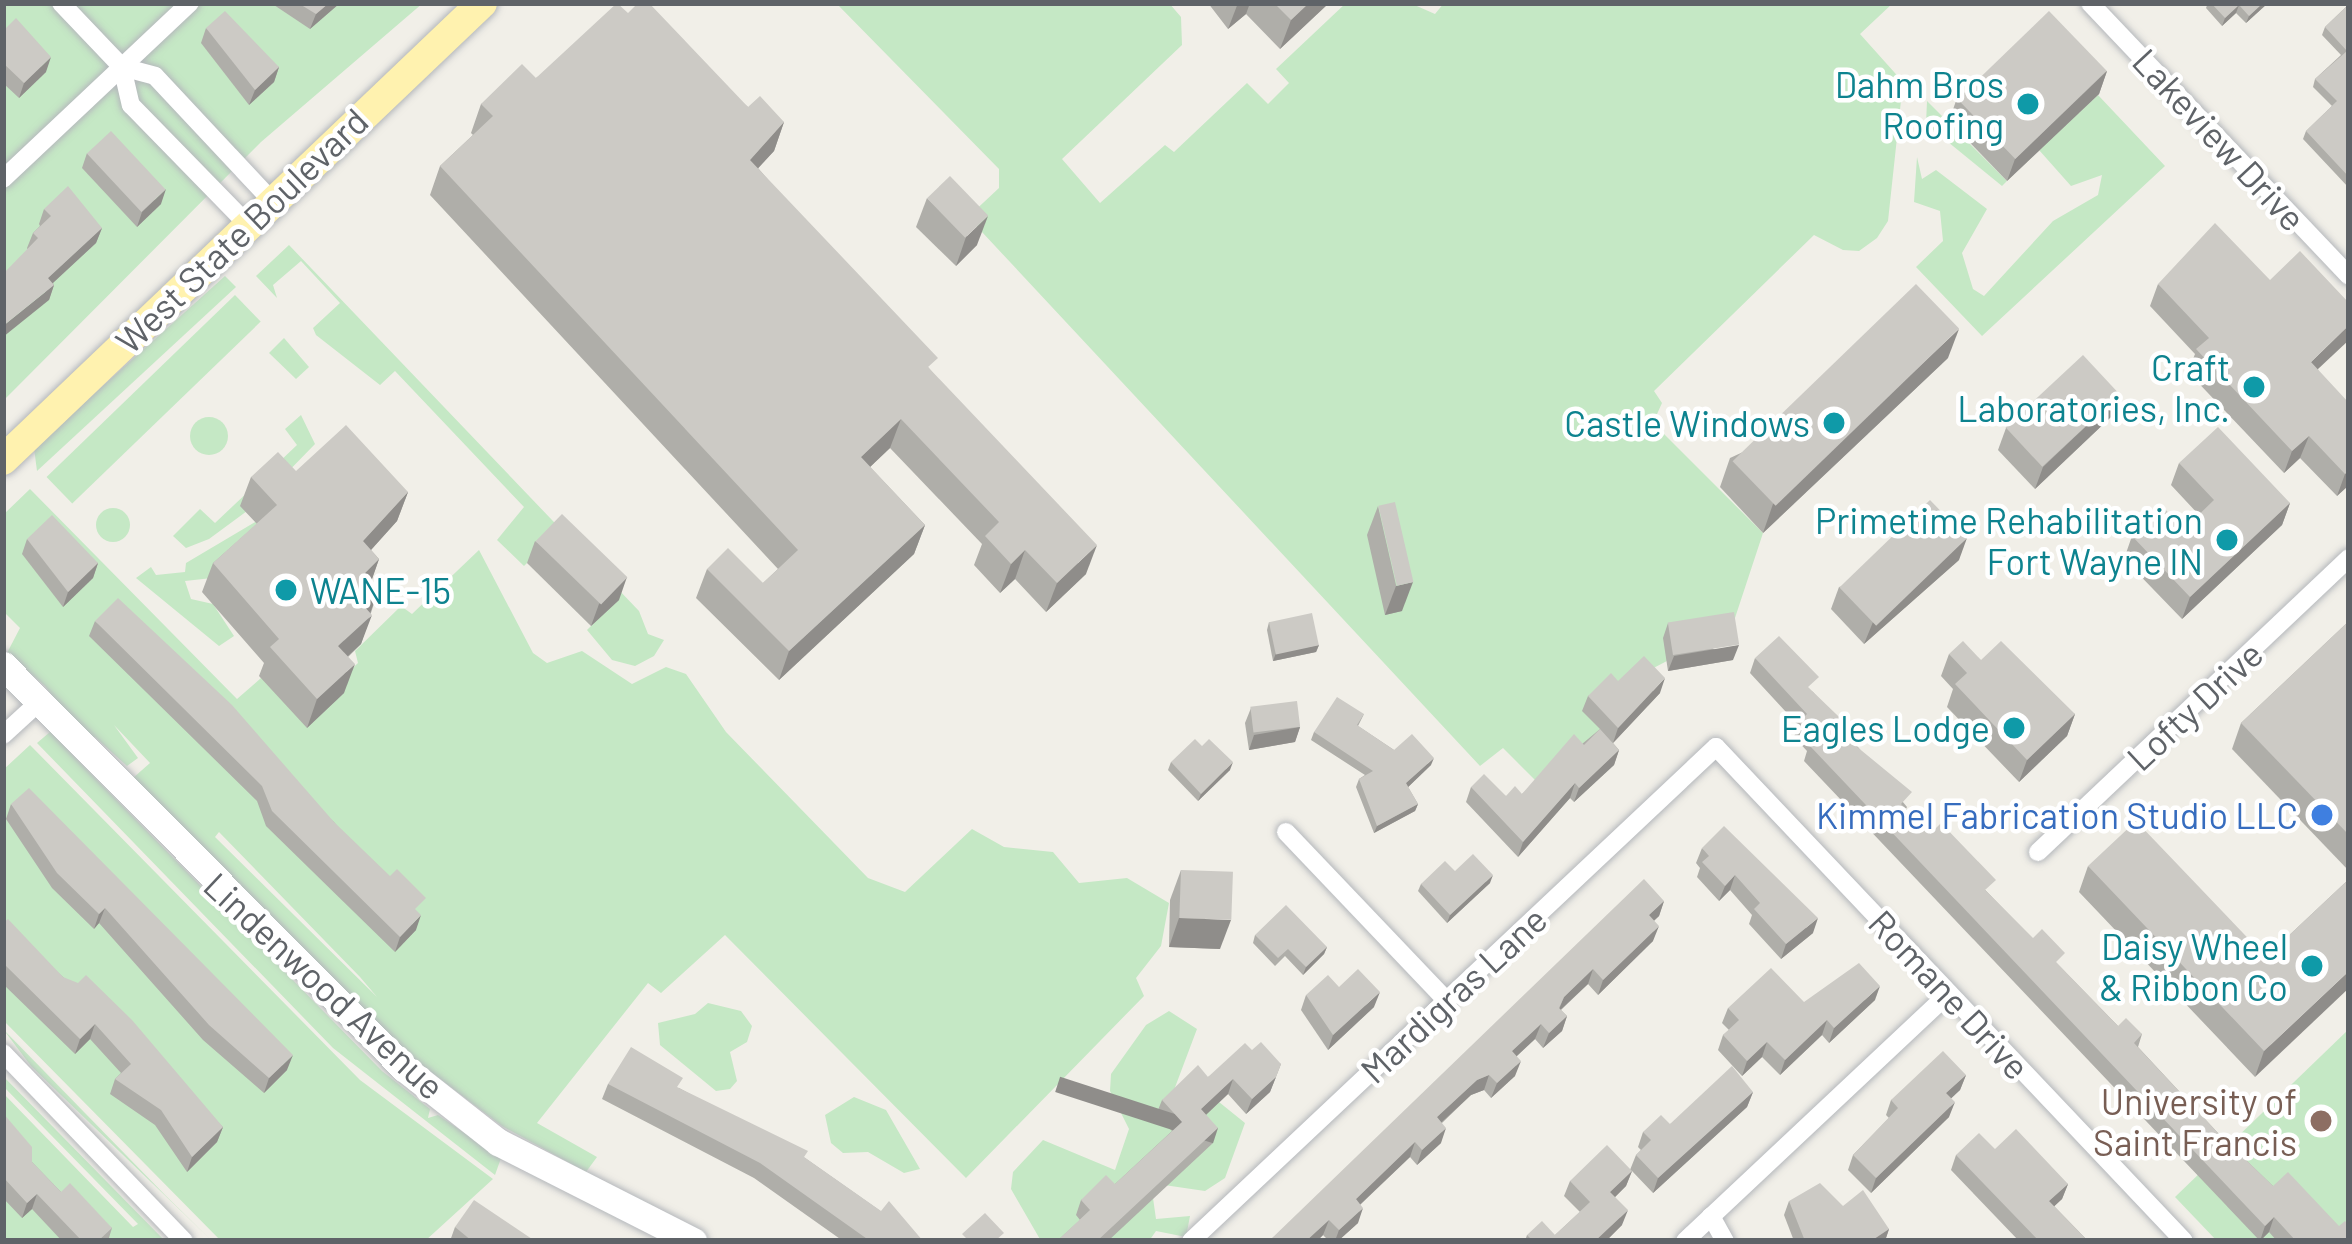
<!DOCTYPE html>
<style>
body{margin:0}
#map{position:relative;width:2352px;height:1244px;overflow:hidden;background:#f1efe8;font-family:Barlow,sans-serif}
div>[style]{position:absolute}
.green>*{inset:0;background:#c5e8c5;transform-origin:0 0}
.round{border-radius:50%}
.roads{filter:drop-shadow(0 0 3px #b5b8bc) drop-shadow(0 0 3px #b5b8bc)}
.street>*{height:18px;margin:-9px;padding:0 9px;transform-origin:9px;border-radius:9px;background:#fff}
.secondary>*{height:27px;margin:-13.5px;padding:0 13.5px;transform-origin:13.5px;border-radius:13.5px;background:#fff}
.primary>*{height:30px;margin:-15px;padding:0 15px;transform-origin:15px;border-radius:15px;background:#fff2af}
.wall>*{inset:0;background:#afaea9}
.shaded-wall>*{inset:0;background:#8f8d8a;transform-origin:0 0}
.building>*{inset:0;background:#cccac5;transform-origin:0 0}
.dots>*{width:33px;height:33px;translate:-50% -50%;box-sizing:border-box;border:6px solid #fff;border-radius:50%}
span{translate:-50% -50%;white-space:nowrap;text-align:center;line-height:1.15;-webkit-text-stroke:9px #fff;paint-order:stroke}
.culture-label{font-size:36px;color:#0d838f}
.right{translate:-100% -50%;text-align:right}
.left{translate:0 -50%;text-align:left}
.street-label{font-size:36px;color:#5f6368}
.shop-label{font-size:36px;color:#366cbe}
.education-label{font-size:36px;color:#785e54}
.frame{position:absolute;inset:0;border:6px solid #5f6368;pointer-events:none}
</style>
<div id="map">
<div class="green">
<div style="clip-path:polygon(3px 3px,423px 3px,261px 142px,3px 401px)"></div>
<div style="clip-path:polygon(836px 3px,1169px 3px,1181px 17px,1182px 45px,1062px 159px,1100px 203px,1165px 145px,1174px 152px,1247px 83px,1268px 104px,1289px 83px,1276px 69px,1346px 3px,1410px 3px,1435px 14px,1444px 3px,1893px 3px,1860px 34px,1903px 82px,1888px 221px,1877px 238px,1859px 251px,1843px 250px,1814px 235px,1654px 391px,1662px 403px,1653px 423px,1763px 533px,1732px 627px,1642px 674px,1605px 729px,1543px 788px,1503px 748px,1480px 766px,968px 217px,999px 188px,999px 169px)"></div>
<div style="clip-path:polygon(2098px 95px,2165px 166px,1982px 336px,1916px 267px,1943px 241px,1940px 211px,1914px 202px,1917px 157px,1922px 179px,1936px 170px,1987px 209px,1962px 253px,1973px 289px,1984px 296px,2053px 221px,2098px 195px,2102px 175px,2071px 186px,2039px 150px)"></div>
<div style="clip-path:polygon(1927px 101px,2007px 181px,2002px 186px,1926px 124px)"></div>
<div style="clip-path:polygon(289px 245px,639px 611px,648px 634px,664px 640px,654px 656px,635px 666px,612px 660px,587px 630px,618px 599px,542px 548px,524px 566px,497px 540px,524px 507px,395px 371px,380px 385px,316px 335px,313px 328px,340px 303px,301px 261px,273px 285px,277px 298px,256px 276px)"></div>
<div style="clip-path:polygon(225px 276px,236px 287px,37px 471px,34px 448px)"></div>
<div style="left:235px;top:295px;width:37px;height:262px;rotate:46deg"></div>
<div style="clip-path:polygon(284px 338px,309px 367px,296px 379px,269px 353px)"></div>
<div style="clip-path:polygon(301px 415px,315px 444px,277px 483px,257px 483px,297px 445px,285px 429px)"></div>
<div class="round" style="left:190px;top:417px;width:38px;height:38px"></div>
<div style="clip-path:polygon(252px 488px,247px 511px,209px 539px,186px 548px,173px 536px,200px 509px,215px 523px)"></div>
<div style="clip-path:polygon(evenodd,30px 489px,237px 699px,261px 678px,341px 679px,358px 663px,355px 651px,401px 606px,412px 614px,479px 550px,533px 653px,547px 663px,582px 651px,632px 684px,666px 667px,686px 674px,726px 732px,868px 878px,905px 892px,972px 829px,1004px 847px,1053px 852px,1079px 883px,1127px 878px,1169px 903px,1161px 946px,1136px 978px,1144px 996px,966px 1178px,725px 935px,661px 993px,648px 983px,537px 1123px,597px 1157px,586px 1172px,502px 1126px,406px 1053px,133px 778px,150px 763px,114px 725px,138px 758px,127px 766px,95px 737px,86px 741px,45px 686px,7px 653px,20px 628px,3px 611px,3px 515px,30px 489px,219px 832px,360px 977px,377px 997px,215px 837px,219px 832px)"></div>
<div class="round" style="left:96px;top:508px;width:34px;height:34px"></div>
<div style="clip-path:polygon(257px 521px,258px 531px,212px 578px,185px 581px,191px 599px,213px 604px,234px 636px,219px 646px,136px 578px,151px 567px,156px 575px,185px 572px,186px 563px)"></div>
<div style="clip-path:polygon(50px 732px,382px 1071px,430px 1109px,428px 1118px,438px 1115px,501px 1158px,495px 1175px,333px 1048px,37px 743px)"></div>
<div style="clip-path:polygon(30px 745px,360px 1080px,493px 1179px,425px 1241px,221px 1241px,3px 1020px,3px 770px)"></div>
<div style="clip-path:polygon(708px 1003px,741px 1011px,752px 1026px,747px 1042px,730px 1052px,737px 1081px,730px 1089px,716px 1091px,660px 1045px,658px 1023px,695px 1014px)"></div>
<div style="clip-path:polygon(1169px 1011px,1197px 1029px,1174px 1090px,1219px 1102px,1245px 1123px,1225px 1178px,1205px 1191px,1164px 1185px,1153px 1198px,1156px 1219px,1190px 1216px,1186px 1237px,1156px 1231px,1149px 1241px,1041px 1241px,1011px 1189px,1013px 1172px,1043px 1140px,1115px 1170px,1129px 1129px,1110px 1091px,1111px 1074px,1146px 1025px)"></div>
<div style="clip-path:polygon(3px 1029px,165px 1195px,212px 1241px,31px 1066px)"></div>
<div style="clip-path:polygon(2349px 1029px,2349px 1241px,2217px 1241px,2175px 1197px)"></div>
<div style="clip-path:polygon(3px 1076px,165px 1241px,3px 1241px,3px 1093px,133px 1227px,138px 1224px,3px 1086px)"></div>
<div style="clip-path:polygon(854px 1097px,886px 1110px,920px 1169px,904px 1173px,868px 1152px,843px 1153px,831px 1143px,825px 1115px)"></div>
</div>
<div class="roads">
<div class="street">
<div style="left:61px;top:3px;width:88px;rotate:46.4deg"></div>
<div style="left:122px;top:67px;width:34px;rotate:15deg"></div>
<div style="left:155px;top:76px;width:170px;rotate:46.9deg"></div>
<div style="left:2090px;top:3px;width:376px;rotate:46.5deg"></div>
<div style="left:122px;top:67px;width:39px;rotate:77deg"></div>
<div style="left:131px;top:105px;width:166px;rotate:45.7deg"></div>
<div style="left:3px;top:179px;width:257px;rotate:-43.3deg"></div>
<div style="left:3px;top:735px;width:49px;rotate:-42.5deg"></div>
<div style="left:1286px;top:832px;width:232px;rotate:46.4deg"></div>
<div style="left:2038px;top:852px;width:428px;rotate:-43.4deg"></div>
<div style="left:3px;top:1053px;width:261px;rotate:46.1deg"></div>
<div style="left:1711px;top:1216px;width:29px;rotate:61deg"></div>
<div style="left:1191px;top:1241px;width:721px;rotate:-43.26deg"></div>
<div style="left:1716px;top:747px;width:680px;rotate:46.55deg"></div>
<div style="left:1685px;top:1241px;width:362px;rotate:-43.2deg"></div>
</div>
<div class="secondary">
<div style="left:3px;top:665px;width:569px;rotate:45.14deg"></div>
<div style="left:404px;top:1068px;width:120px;rotate:38.2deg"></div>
<div style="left:498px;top:1142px;width:219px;rotate:26.9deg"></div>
</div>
<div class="primary">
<div style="left:3px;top:460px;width:662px;rotate:-43.65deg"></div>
</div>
</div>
<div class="wall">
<div style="clip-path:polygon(271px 3px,340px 3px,310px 29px)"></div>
<div style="clip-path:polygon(1208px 3px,1329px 3px,1280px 49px,1246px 14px,1228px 29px)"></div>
<div style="clip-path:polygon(2208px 3px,2268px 3px,2246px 23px,2236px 13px,2222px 26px,2206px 8px)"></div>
<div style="clip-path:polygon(2349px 4px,2349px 188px,2303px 139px,2306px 131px,2332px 106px,2313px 87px,2315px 79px,2341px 55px,2322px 35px,2325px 27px)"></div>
<div style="clip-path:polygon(628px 13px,748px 107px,784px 122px,774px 151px,758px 168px,933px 373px,1086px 574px,1046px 612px,1015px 579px,1000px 593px,974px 565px,982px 544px,890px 448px,870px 467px,925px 525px,914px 554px,779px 680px,696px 598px,707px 569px,763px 583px,778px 569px,430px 195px,440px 166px,473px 135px,471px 133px,481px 104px,536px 78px)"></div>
<div style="clip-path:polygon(3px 27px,46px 72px,19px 98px,3px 83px)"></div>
<div style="clip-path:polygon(206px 28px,279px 67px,274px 82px,249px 105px,201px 43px)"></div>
<div style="clip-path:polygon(2107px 71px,2099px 94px,2007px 181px,1949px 121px,1957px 98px)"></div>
<div style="clip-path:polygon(87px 153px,161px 204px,137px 227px,82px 168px)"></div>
<div style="clip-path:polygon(927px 198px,977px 245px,956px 266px,916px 227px)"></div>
<div style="clip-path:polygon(44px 209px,102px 228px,96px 243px,53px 283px,54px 285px,49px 300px,27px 248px,33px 233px,40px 226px,39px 224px)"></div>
<div style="clip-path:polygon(2158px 284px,2318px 369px,2349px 485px,2337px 496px,2300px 458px,2284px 473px,2188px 372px,2195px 354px,2150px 306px)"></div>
<div style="clip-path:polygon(1948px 358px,1763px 533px,1720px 487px,1730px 458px)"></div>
<div style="clip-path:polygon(2112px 416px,2035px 489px,1998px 450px,2006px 428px)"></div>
<div style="clip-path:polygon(2179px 463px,2290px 503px,2282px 525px,2182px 619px,2124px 559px,2132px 536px,2184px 529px,2199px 515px,2171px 485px)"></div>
<div style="clip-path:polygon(296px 471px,408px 492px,397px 521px,371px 550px,379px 559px,371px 581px,378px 591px,361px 644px,348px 657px,344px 693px,307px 728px,259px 676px,264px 663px,202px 592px,213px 563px,257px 524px,240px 506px,251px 477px)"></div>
<div style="clip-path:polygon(1378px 506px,1402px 611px,1385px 615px,1367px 535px)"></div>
<div style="clip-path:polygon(27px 539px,98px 563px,93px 578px,63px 607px,22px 554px)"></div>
<div style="clip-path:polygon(535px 541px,619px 600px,591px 626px,527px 563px)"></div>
<div style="clip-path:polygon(1959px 560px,1864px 644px,1831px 609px,1839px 587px)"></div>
<div style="clip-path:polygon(95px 621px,334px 822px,416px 930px,395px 952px,266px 826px,257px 801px,89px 636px)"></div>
<div style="clip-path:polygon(2349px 621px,2349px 871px,2232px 749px,2241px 723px)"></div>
<div style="clip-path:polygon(1269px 622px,1319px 645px,1316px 652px,1273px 661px,1267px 630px)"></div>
<div style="clip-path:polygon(1668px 623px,1733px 660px,1668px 671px,1663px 638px)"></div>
<div style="clip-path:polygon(1949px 654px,1981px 660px,2075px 714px,2067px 736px,2019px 782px,1947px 707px,1953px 689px,1941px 676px)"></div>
<div style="clip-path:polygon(1755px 658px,1813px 692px,1907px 807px,1906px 809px,2118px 1026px,2142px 1034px,2138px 1047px,2218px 1133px,2273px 1186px,2349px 1241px,2277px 1241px,2269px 1232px,2260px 1241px,1804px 761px,1807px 751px,1794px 737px,1798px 725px,1750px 673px)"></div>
<div style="clip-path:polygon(1618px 681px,1660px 693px,1613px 743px,1619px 750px,1614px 765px,1574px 802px,1570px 798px,1518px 857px,1466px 802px,1471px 787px,1506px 796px,1522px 794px,1600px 729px,1582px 711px,1588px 696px)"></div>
<div style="clip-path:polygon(1251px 708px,1300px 727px,1295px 742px,1249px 750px,1245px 723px)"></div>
<div style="clip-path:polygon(1364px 714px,1358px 726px,1394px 750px,1431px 765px,1408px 787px,1418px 804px,1415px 811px,1374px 833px,1356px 787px,1359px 779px,1365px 775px,1311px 740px,1314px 732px)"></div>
<div style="clip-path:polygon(1171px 762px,1230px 770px,1198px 801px,1168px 770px)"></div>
<div style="clip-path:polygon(11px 804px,287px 1070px,264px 1093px,203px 1040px,99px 923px,94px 929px,52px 888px,6px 819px)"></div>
<div style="clip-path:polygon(1702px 848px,1813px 933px,1781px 959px,1749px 924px,1752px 915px,1730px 890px,1719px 901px,1697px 877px,1700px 868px,1696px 863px)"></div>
<div style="clip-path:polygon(2088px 866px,2266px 957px,2349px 879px,2255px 1077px,2079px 892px)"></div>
<div style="clip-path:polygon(1181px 870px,1220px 949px,1169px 947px,1170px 900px)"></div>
<div style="clip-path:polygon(1455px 871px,1490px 883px,1447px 923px,1418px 891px,1421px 884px)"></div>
<div style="clip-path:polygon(1664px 901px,1659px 916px,1654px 921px,1653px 941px,1598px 995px,1588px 984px,1561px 1010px,1567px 1016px,1562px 1031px,1543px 1048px,1535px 1039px,1517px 1056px,1515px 1076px,1491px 1098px,1484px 1090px,1471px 1095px,1442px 1123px,1441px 1143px,1417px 1165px,1410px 1157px,1360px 1205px,1358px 1223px,1338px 1241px,1329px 1241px,1323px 1235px,1317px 1241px,1269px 1241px)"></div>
<div style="clip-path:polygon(3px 923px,63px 977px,223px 1127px,217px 1142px,187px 1172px,155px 1125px,110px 1094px,115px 1079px,121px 1073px,90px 1039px,75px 1054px,3px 984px)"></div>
<div style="clip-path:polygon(1255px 935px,1327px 947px,1324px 954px,1303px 975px,1285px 956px,1275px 966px,1253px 943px)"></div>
<div style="clip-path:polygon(1306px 995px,1374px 1007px,1328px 1050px,1301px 1010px)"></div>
<div style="clip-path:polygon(1875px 1000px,1829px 1043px,1822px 1035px,1780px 1075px,1762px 1057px,1742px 1076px,1718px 1050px,1723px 1035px,1729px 1030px,1722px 1023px,1728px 1008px,1804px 1002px)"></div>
<div style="clip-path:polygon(1252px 1050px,1281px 1064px,1270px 1092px,1246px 1114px,1228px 1094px,1206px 1115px,1213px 1143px,1108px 1241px,1057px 1241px,1080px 1220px,1076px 1215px,1081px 1200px,1115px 1184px,1172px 1131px,1156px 1115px,1162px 1100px,1208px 1077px)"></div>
<div style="clip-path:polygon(1966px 1075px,1960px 1090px,1951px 1098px,1949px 1117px,1871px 1193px,1848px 1170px,1853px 1155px,1889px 1118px,1886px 1115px,1891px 1100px)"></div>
<div style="clip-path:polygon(608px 1084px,679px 1088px,805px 1158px,923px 1241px,843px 1241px,754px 1178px,602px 1099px)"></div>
<div style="clip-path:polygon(1753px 1092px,1747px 1107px,1653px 1193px,1632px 1171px,1626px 1186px,1615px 1197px,1622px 1225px,1606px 1241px,1525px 1241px,1527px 1235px,1555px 1235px,1580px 1212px,1564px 1196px,1570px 1181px,1630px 1170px,1636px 1155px,1641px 1150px,1638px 1147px,1643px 1132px,1670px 1124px)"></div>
<div style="clip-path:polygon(3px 1113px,32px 1162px,61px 1192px,112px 1228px,108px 1241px,62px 1241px,32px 1209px,22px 1218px,3px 1198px)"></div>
<div style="clip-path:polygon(1995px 1149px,2068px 1184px,2062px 1199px,2054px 1206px,2088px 1241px,2019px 1241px,1951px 1170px,1956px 1155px)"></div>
<div style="clip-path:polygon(1789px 1201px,1843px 1206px,1889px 1229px,1885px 1241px,1794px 1241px,1784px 1215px)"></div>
<div style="clip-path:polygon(455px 1227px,535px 1241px,450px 1241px)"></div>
</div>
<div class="shaded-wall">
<div style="clip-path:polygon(329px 3px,340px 3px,310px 29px,316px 14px)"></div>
<div style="clip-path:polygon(1238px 3px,1250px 3px,1246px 14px,1228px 29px)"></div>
<div style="clip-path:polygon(1309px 3px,1329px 3px,1280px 49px,1291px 20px)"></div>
<div style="clip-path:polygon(2263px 3px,2268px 3px,2246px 23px,2249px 16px)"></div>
<div style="clip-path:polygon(2239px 5px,2236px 13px,2222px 26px,2225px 18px)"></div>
<div style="clip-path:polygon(51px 57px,46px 72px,19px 98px,24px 83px)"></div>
<div style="clip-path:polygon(279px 67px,274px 82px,249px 105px,255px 90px)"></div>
<div style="clip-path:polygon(2107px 71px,2099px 94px,2007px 181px,2015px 159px)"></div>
<div style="clip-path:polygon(784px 122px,774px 151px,739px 189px,750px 160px)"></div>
<div style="clip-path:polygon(166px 189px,161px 204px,137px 227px,142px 212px)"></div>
<div style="clip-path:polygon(988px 216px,977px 245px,956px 266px,966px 237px)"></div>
<div style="clip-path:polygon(102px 228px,96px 243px,42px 293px,48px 278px)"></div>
<div style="clip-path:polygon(54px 285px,49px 300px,3px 337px,3px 326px)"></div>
<div style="clip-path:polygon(2349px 325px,2349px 340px,2302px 384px,2311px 362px)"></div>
<div style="clip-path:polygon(1959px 329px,1948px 358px,1763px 533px,1773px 504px)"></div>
<div style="clip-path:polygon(2120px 394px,2112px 416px,2035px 489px,2043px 467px)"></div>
<div style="clip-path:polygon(901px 419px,890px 448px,850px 486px,861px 457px)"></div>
<div style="clip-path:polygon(2309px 436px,2300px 458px,2284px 473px,2292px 451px)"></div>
<div style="clip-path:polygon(2349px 470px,2349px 485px,2337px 496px,2345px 474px)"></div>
<div style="clip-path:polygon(408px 492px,397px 521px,352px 571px,363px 541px)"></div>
<div style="clip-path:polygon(2290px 503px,2282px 525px,2182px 619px,2190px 597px)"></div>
<div style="clip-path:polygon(925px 525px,914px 554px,779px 680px,789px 651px)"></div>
<div style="clip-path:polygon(1967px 538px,1959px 560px,1864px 644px,1873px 622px)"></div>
<div style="clip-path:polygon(1097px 545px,1086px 574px,1046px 612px,1057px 583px)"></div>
<div style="clip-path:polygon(1025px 550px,1015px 579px,1000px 593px,1011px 564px)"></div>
<div style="clip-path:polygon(379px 559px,369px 588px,365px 573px)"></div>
<div style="clip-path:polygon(98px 563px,93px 578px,63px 607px,68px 592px)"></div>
<div style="clip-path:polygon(627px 577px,619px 600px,591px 626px,599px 604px)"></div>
<div style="clip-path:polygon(1413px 582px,1402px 611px,1385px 615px,1396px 586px)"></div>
<div style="clip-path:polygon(378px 591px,368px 619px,372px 615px,361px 644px,327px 675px,338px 646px,363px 605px)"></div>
<div style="clip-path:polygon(1319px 645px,1316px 652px,1273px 661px,1276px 653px)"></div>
<div style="clip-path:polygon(1739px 645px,1733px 660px,1668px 671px,1674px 656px)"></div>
<div style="clip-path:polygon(355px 664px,344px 693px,307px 728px,317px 699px)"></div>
<div style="clip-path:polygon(1665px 678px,1660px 693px,1613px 743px,1618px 728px)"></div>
<div style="clip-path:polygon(2075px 714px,2067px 736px,2019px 782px,2027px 760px)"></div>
<div style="clip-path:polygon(1300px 727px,1295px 742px,1249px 750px,1254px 735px)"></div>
<div style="clip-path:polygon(1619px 750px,1614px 765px,1574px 802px,1579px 788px)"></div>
<div style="clip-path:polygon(1434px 758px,1431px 765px,1404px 791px,1406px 783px)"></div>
<div style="clip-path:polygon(1233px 762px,1230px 770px,1198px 801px,1201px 794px)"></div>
<div style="clip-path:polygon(1575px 783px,1570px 798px,1518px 857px,1523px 842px)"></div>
<div style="clip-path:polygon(1418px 804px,1415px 811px,1374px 833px,1377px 826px)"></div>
<div style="clip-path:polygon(1493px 875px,1490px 883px,1447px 923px,1450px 915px)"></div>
<div style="clip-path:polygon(1735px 875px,1730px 890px,1719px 901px,1725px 886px)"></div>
<div style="clip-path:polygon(1664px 901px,1659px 916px,1643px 930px,1649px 915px)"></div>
<div style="clip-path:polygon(105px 908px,99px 923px,94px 929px,99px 914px)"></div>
<div style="clip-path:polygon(421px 915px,416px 930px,395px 952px,400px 937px)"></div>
<div style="clip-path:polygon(1179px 918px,1231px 920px,1220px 949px,1169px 947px)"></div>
<div style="clip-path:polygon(1818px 918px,1813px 933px,1781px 959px,1786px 944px)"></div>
<div style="clip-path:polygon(1659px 926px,1653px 941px,1598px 995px,1603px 980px)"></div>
<div style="clip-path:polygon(1327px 947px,1324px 954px,1303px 975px,1306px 967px)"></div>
<div style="clip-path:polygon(1593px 969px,1588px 984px,1558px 1012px,1564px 997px)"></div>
<div style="clip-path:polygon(2349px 971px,2349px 988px,2255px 1077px,2264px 1051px)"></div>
<div style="clip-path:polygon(1880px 986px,1875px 1000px,1829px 1043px,1834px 1028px)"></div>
<div style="clip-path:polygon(1380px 992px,1374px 1007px,1328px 1050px,1333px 1035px)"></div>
<div style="clip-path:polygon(1567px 1016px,1562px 1031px,1543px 1048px,1549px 1033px)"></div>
<div style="clip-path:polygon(1827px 1020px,1822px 1035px,1780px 1075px,1785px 1060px)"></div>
<div style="clip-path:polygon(95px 1024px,90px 1039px,75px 1054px,80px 1039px)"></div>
<div style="clip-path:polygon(1541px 1024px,1535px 1039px,1506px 1066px,1512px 1051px)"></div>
<div style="clip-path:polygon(1767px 1042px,1762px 1057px,1742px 1076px,1747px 1061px)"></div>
<div style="clip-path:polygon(293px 1055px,287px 1070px,264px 1093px,269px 1078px)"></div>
<div style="clip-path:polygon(1521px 1061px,1515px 1076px,1491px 1098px,1497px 1083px)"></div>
<div style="clip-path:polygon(1489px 1075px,1484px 1090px,1471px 1095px,1431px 1132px,1437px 1117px,1477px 1080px)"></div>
<div style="clip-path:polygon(1966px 1075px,1960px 1090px,1941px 1108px,1946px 1093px)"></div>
<div style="clip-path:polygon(1276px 1077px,1270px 1092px,1246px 1114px,1252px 1099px)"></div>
<div style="clip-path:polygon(1233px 1079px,1228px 1094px,1196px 1124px,1201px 1109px)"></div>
<div style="clip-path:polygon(1753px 1092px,1747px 1107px,1653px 1193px,1658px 1178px)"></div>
<div style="clip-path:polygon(1955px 1102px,1949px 1117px,1871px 1193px,1876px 1178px)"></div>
<div style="clip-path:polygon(223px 1127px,217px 1142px,187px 1172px,192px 1157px)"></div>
<div style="left:1218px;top:1128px;width:16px;height:166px;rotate:108deg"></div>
<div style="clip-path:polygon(1446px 1128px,1441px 1143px,1417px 1165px,1422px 1150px)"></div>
<div style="clip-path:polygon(1415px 1142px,1410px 1157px,1350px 1214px,1356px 1199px)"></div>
<div style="clip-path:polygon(1632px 1171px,1626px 1186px,1605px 1207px,1610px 1192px)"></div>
<div style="clip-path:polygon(2068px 1184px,2062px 1199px,2044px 1216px,2049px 1201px)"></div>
<div style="clip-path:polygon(37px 1194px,32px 1209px,22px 1218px,27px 1203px)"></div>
<div style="clip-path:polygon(1363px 1208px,1358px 1223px,1338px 1241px,1335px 1241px,1339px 1230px)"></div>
<div style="clip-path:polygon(1628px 1210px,1622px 1225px,1606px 1241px,1595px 1241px)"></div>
<div style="clip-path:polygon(2274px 1217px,2269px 1232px,2260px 1241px,2265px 1226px)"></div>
<div style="clip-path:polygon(1329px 1220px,1323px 1235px,1317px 1241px,1306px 1241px)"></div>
<div style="clip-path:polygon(1889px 1229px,1885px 1241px,1871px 1241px)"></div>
</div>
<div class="building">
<div style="clip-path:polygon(298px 3px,329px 3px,316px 14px)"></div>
<div style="clip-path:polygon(617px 3px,628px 13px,638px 3px,649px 3px,748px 107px,760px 96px,784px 122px,750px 160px,938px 358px,928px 367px,1097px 545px,1057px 583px,1025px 550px,1011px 564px,985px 536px,999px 522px,901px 419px,861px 457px,925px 525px,789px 651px,707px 569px,728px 548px,763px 583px,798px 550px,440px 166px,493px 116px,481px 104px,522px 64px,536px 78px)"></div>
<div style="clip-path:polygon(1274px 3px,1309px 3px,1291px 20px)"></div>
<div style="clip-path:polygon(2211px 3px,2263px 3px,2249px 16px,2239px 5px,2225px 18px)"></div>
<div style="clip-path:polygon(2349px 4px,2349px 177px,2306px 131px,2337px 101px,2315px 79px,2347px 51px,2325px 27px)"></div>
<div style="clip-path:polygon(225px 11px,279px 67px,255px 90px,206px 28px)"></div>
<div style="left:2049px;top:11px;width:83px;height:127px;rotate:46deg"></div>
<div style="clip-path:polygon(16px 18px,51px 57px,24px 83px,3px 63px,3px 27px,5px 29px)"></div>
<div style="left:111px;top:131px;width:80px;height:33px;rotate:47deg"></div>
<div style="left:950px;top:176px;width:55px;height:32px;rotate:46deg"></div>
<div style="clip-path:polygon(68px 186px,102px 228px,48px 278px,54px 285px,3px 326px,3px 274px,38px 238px,33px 233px,51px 216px,44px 209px)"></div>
<div style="clip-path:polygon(2215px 223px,2270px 280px,2300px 251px,2349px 303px,2349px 325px,2311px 362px,2349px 403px,2349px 470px,2345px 474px,2309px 436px,2292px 451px,2196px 349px,2209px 338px,2158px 284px)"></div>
<div style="left:1916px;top:284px;width:62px;height:255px;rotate:46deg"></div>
<div style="left:2083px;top:355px;width:54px;height:106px;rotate:47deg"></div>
<div style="clip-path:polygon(346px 425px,408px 492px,363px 541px,379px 559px,365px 573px,378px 591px,363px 605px,372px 615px,338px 646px,355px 664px,317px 699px,270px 647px,279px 639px,213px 563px,277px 505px,251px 477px,278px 452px,296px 471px)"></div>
<div style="clip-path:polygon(2218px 427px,2290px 503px,2190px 597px,2132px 536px,2162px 506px,2184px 529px,2214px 500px,2179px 463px)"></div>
<div style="left:1930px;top:500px;width:53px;height:126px;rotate:46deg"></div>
<div style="left:1395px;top:502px;width:82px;height:17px;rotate:77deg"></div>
<div style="left:562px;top:514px;width:91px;height:38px;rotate:44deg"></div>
<div style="clip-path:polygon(52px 515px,98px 563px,68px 592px,27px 539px)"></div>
<div style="clip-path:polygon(118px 598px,232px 705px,334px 822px,390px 876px,397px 869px,426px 898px,415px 909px,421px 915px,400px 937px,272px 811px,262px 786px,95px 621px)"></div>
<div style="left:1734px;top:612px;width:33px;height:67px;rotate:81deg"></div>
<div style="left:1312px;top:613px;width:33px;height:44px;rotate:78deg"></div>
<div style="clip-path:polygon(2349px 621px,2349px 835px,2241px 723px)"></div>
<div style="clip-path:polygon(1779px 636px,1819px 677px,1808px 687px,1863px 740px,1856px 746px,1912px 792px,1901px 804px,1930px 834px,1941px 823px,1996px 880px,1985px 890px,2033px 938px,2042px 929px,2065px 953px,2056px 962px,2118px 1026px,2126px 1018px,2142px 1034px,2134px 1043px,2218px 1133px,2273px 1186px,2288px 1172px,2339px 1226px,2345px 1221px,2349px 1226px,2349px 1241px,2296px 1241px,2274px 1217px,2265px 1226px,1810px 746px,1816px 740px,1799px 722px,1807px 714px,1755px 658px)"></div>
<div style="clip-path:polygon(1963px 641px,1981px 660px,2001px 641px,2075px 714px,2027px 760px,1955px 684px,1967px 673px,1949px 654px)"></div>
<div style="clip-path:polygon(1644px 656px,1665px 678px,1618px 728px,1588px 696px,1611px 673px,1618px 681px)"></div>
<div style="clip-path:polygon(1337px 697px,1364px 714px,1357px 725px,1394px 750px,1412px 734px,1434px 758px,1406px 783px,1418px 804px,1377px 826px,1359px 779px,1373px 771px,1314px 732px)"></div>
<div style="left:1297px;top:701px;width:26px;height:47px;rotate:83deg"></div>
<div style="clip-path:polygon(1600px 729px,1619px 750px,1579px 788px,1575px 783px,1523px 842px,1471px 787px,1484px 774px,1506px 796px,1515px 786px,1522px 794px,1574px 734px,1584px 745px)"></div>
<div style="clip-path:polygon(1195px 739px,1202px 746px,1209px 739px,1233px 762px,1201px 794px,1171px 762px)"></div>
<div style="clip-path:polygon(29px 788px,293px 1055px,269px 1078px,209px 1025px,105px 908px,99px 914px,57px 873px,11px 804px)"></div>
<div style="clip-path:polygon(2136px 821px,2266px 957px,2349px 879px,2349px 971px,2264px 1051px,2088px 866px)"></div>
<div style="clip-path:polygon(1724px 826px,1818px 918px,1786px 944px,1754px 909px,1760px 903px,1735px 875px,1725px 886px,1702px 862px,1709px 856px,1702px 848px)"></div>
<div style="clip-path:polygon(1473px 854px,1493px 875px,1450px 915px,1421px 884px,1445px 861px,1455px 871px)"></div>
<div style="left:1181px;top:870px;width:52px;height:48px;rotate:2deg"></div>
<div style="clip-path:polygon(1644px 879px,1664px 901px,1649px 915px,1659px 926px,1603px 980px,1593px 969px,1564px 997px,1559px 1008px,1567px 1016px,1549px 1033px,1541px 1024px,1512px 1051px,1521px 1061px,1497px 1083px,1489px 1075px,1477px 1080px,1437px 1117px,1446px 1128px,1422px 1150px,1415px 1142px,1356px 1199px,1363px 1208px,1339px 1230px,1329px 1220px,1306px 1241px,1269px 1241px)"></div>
<div style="clip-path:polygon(1286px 905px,1327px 947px,1306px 967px,1288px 949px,1278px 958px,1255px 935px)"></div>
<div style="clip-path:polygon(8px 919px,63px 977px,78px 983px,86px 975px,132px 1020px,223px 1127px,192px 1157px,161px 1110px,115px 1079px,131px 1064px,95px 1024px,80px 1039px,3px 963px,3px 923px)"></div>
<div style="clip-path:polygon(1859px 963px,1880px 986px,1834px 1028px,1827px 1020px,1785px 1060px,1767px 1042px,1747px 1061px,1723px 1035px,1739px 1020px,1728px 1008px,1771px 968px,1804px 1002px)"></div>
<div style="clip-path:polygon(1358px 969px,1380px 992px,1333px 1035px,1306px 995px,1328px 975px,1339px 987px)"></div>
<div style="clip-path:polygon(1261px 1042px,1281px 1064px,1276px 1077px,1252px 1099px,1233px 1079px,1201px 1109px,1218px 1128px,1097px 1241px,1057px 1241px,1090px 1210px,1081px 1200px,1106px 1175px,1115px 1184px,1182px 1122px,1162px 1100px,1198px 1065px,1208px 1077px,1245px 1043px,1252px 1050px)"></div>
<div style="clip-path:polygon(631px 1047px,683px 1078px,677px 1087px,808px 1151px,804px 1157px,881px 1211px,889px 1201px,923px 1241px,870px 1241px,760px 1163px,608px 1084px)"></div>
<div style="clip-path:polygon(1943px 1051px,1966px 1075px,1946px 1093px,1955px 1102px,1876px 1178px,1853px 1155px,1898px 1108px,1891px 1100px)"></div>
<div style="clip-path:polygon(1732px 1066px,1753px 1092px,1658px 1178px,1636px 1155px,1651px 1140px,1643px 1132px,1661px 1115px,1670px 1124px)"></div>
<div style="clip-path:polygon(3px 1113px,32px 1147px,32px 1162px,61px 1192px,70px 1183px,112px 1228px,98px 1241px,82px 1241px,37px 1194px,27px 1203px,3px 1177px)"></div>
<div style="clip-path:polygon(2016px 1129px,2068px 1184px,2049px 1201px,2088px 1241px,2039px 1241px,1956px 1155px,1979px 1133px,1995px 1149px)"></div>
<div style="clip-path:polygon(1607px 1145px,1632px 1171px,1610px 1192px,1628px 1210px,1595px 1241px,1533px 1241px,1527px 1235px,1542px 1221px,1555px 1235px,1590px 1202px,1570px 1181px)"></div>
<div style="clip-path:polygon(1820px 1183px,1843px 1206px,1863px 1190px,1889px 1229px,1871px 1241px,1805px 1241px,1789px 1201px)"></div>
<div style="clip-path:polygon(474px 1200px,535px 1241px,472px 1241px,455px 1227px)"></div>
<div style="clip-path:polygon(985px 1213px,1004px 1233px,995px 1241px,965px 1241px,967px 1239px,962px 1234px)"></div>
</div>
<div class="dots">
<div style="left:2028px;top:104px;background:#0f9aa8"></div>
<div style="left:2254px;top:387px;background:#0f9aa8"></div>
<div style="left:1834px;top:423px;background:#0f9aa8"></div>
<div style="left:2227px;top:540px;background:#0f9aa8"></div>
<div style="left:286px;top:590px;background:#0f9aa8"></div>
<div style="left:2014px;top:728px;background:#0f9aa8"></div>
<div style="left:2322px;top:815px;background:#3f7fe0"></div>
<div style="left:2312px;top:966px;background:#0f9aa8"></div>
<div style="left:2321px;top:1121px;background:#8d6e63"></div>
</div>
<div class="culture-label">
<span class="right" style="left:2004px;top:104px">Dahm Bros<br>Roofing</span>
<span class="right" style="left:2230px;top:387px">Craft<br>Laboratories, Inc.</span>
<span class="right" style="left:1810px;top:423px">Castle Windows</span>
<span class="right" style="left:2203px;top:540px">Primetime Rehabilitation<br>Fort Wayne IN</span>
<span class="left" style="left:310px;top:590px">WANE-15</span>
<span class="right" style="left:1990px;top:728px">Eagles Lodge</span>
<span class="right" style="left:2288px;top:966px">Daisy Wheel<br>&amp; Ribbon Co</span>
</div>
<div class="street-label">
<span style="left:2220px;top:139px;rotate:47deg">Lakeview Drive</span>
<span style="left:241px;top:230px;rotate:-44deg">West State Boulevard</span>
<span style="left:2194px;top:705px;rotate:-43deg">Lofty Drive</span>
<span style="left:325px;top:985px;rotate:43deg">Lindenwood Avenue</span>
<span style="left:1453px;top:994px;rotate:-43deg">Mardigras Lane</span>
<span style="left:1950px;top:994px;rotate:47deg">Romane Drive</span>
</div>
<div class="shop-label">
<span class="right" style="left:2298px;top:815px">Kimmel Fabrication Studio LLC</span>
</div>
<div class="education-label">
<span class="right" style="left:2297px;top:1121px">University of<br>Saint Francis</span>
</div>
<div class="frame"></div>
</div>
